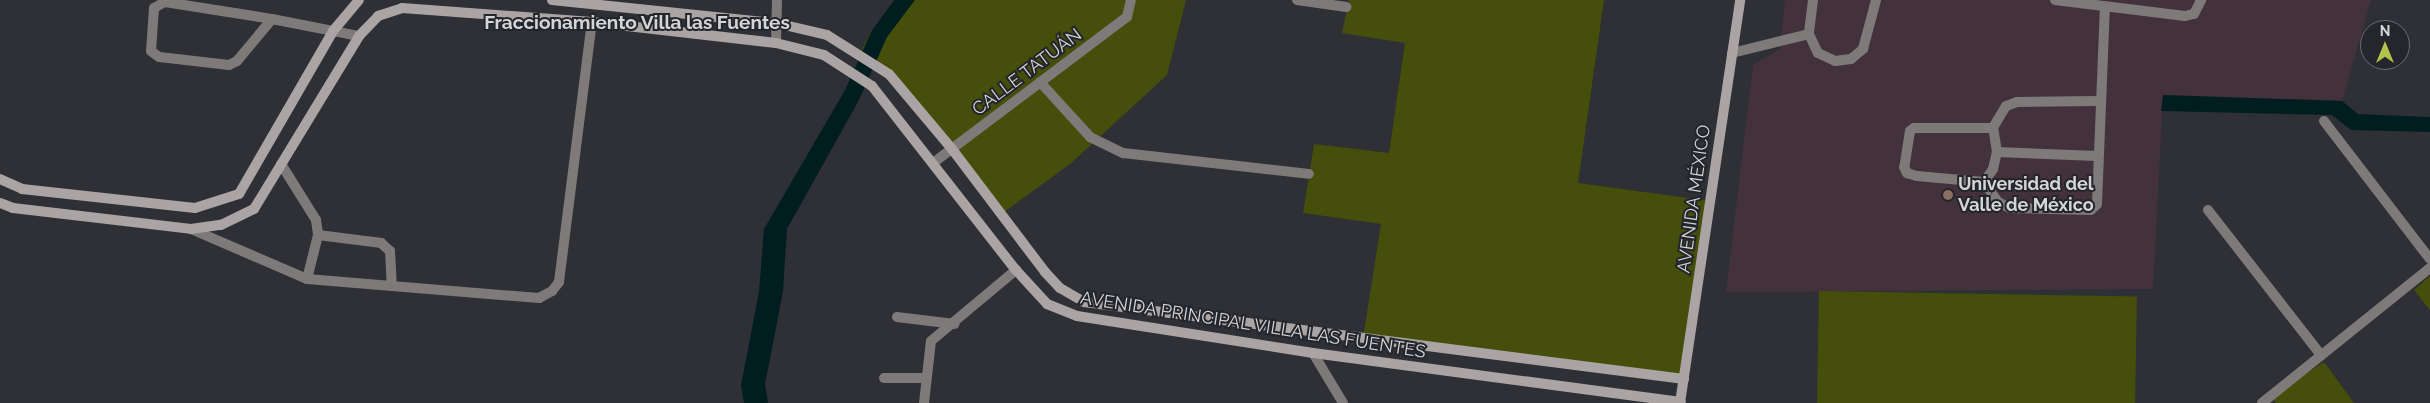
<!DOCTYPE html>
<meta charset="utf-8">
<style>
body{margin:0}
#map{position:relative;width:2430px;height:403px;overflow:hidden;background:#2e3035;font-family:Raleway,sans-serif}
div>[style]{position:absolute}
.education>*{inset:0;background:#43323c}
.green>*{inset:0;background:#454e0a;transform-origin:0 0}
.water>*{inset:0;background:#001e20}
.lane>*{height:10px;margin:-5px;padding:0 5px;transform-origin:5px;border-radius:5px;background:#7e7a7a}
.street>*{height:10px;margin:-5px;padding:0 5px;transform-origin:5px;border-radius:5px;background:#7e7a7a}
.secondary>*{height:10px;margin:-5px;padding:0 5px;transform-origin:5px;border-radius:5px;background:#aaa4a4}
.dots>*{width:14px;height:14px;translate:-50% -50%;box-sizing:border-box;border:2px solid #24262b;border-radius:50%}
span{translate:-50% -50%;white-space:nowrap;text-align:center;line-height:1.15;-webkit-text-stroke:4px #24262b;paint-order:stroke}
.street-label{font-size:18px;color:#d4d5d9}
.poi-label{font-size:18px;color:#d4d5d9;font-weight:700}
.left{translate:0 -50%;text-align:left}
.neighbourhood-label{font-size:19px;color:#d4d5d9;font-weight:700}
.north{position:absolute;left:2360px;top:20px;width:50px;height:50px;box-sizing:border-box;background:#24262b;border:1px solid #6a6c71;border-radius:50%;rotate:0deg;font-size:14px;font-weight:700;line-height:20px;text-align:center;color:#d4d5d9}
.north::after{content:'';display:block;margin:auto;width:18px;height:22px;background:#b4c24b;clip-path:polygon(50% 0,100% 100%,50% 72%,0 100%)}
</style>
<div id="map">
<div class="education">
<div style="clip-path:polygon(1785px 0,2371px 0,2342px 101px,2163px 95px,2153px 289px,1726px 292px,1753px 65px,1780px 49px)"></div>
</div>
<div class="green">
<div style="clip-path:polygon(894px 0,1186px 0,1167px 75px,1070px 164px,1000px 215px,889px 75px,859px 55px,872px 30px)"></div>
<div style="clip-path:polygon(1349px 0,1604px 0,1578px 183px,1710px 201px,1684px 379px,1363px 338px,1381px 224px,1303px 213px,1314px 144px,1389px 153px,1405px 43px,1342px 33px)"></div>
<div style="clip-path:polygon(2430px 276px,2430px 310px,2414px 290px)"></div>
<div style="left:1819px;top:291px;width:318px;height:112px;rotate:1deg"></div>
<div style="clip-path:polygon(2324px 362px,2354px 403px,2276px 403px,2271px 396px)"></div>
</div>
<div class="water">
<div style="clip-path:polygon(894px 0,915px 0,887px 37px,859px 100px,787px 229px,783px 292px,765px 384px,768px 403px,744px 403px,741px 385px,759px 292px,764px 229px,845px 90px,872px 30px)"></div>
<div style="clip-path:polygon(2163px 95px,2342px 101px,2358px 114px,2430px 117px,2430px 132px,2351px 130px,2332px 115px,2161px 111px)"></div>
</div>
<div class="lane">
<div style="left:1813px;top:0;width:34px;rotate:97deg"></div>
<div style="left:1809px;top:34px;width:21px;rotate:65deg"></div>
<div style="left:1818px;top:53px;width:19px;rotate:25deg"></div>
<div style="left:1835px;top:61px;width:16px;rotate:-7deg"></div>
<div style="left:1851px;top:59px;width:16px;rotate:-40deg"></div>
<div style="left:1863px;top:49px;width:51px;rotate:-75.1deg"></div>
<div style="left:2055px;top:0;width:131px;rotate:7deg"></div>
<div style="left:2185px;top:16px;width:9px;rotate:-13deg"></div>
<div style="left:2194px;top:14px;width:16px;rotate:-63deg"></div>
<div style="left:1732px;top:53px;width:79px;rotate:-13.9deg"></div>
<div style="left:2099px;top:101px;width:82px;rotate:179.3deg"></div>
<div style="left:2017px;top:102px;width:12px;rotate:160deg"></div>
<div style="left:2006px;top:106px;width:26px;rotate:121deg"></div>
<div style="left:1993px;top:128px;width:79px;rotate:180deg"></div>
<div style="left:1914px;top:128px;width:5px;rotate:143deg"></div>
<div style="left:1910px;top:131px;width:36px;rotate:99deg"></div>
<div style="left:1904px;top:167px;width:7px;rotate:63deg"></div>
<div style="left:1907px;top:173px;width:10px;rotate:17deg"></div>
<div style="left:1917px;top:176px;width:67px;rotate:5.1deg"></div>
<div style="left:1984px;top:182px;width:24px;rotate:55deg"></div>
<div style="left:1998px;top:202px;width:13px;rotate:27deg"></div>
<div style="left:2010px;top:208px;width:81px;rotate:1.4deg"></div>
<div style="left:2091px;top:210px;width:8px;rotate:-45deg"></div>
<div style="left:2097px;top:204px;width:198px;rotate:-87.7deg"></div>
<div style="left:1997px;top:152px;width:100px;rotate:2.3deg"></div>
<div style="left:1984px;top:182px;width:16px;rotate:-55deg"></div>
<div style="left:1993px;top:169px;width:17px;rotate:-77deg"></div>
<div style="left:1997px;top:152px;width:24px;rotate:-99deg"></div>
<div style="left:897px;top:317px;width:58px;rotate:6.9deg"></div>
<div style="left:884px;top:378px;width:42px"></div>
</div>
<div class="street">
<div style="left:1297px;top:0;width:50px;rotate:8deg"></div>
<div style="left:272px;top:19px;width:55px;rotate:129.8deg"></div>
<div style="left:237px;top:61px;width:9px;rotate:153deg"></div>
<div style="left:229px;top:65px;width:70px;rotate:-173.5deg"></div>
<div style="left:159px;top:57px;width:10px;rotate:-143deg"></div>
<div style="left:151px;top:51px;width:43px;rotate:-86deg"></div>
<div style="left:154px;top:8px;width:13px;rotate:-29deg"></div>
<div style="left:165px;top:2px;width:108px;rotate:9deg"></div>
<div style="left:272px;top:19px;width:89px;rotate:11.1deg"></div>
<div style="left:776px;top:43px;width:43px;rotate:-88.7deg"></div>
<div style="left:1040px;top:82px;width:74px;rotate:47.7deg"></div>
<div style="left:1090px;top:137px;width:37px;rotate:26deg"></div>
<div style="left:1123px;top:153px;width:187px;rotate:6.4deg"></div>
<div style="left:2324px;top:121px;width:174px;rotate:52.5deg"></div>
<div style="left:933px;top:163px;width:243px;rotate:-37deg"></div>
<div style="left:1127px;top:17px;width:17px;rotate:-77deg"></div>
<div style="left:281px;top:164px;width:66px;rotate:58deg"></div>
<div style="left:316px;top:220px;width:15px;rotate:82deg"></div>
<div style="left:318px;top:235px;width:45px;rotate:104deg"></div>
<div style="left:2208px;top:210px;width:184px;rotate:52.1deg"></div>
<div style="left:191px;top:229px;width:126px;rotate:23.3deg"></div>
<div style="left:307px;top:279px;width:233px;rotate:4.7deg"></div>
<div style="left:539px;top:298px;width:15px;rotate:-28deg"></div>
<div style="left:552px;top:291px;width:11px;rotate:-52deg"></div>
<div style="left:559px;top:282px;width:262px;rotate:-82.8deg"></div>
<div style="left:318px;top:235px;width:64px;rotate:7.2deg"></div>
<div style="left:381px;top:243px;width:12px;rotate:42deg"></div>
<div style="left:390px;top:251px;width:35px;rotate:87deg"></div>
<div style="left:1313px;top:353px;width:58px;rotate:59deg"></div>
<div style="left:924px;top:403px;width:62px;rotate:-83.6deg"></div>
<div style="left:931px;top:341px;width:111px;rotate:-39.9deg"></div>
<div style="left:2262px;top:403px;width:216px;rotate:-38.8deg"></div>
</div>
<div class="secondary">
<div style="left:552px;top:0;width:225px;rotate:5.9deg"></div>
<div style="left:776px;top:23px;width:52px;rotate:13.2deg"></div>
<div style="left:827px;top:35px;width:73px;rotate:32.2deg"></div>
<div style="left:889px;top:74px;width:98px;rotate:50deg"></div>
<div style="left:952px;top:149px;width:154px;rotate:52.9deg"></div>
<div style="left:1045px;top:272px;width:22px;rotate:47deg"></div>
<div style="left:1060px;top:288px;width:28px;rotate:30deg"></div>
<div style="left:1084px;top:302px;width:605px;rotate:7.31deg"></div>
<div style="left:0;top:179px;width:24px;rotate:24deg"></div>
<div style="left:22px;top:189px;width:174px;rotate:6.3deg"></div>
<div style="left:195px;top:208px;width:46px;rotate:-17.7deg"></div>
<div style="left:239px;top:194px;width:188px;rotate:-60deg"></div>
<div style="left:333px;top:31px;width:40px;rotate:-50deg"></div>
<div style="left:0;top:203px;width:14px;rotate:21deg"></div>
<div style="left:13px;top:208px;width:179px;rotate:6.7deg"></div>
<div style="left:191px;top:229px;width:30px;rotate:-8deg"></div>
<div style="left:221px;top:225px;width:37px;rotate:-26deg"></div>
<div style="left:254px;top:209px;width:202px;rotate:-58.7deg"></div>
<div style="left:359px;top:36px;width:28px;rotate:-46deg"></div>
<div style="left:378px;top:16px;width:25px;rotate:-18deg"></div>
<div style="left:402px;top:8px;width:191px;rotate:4.2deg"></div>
<div style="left:592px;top:22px;width:185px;rotate:6.5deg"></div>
<div style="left:776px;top:43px;width:49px;rotate:14deg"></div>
<div style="left:824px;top:55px;width:57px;rotate:32.9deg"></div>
<div style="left:872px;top:86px;width:234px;rotate:52deg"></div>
<div style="left:1016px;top:270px;width:46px;rotate:47.6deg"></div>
<div style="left:1047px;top:304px;width:32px;rotate:22deg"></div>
<div style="left:1077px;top:316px;width:239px;rotate:8.9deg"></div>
<div style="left:1313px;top:353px;width:371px;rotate:7.6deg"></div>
<div style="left:1680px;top:403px;width:407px;rotate:-81.5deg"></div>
</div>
<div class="dots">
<div style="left:1948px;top:195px;background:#8d6e63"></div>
</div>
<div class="street-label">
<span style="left:1027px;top:72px;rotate:-37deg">CALLE TATUÁN</span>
<span style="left:1694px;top:199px;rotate:-82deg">AVENIDA MÉXICO</span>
<span style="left:1253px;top:325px;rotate:9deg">AVENIDA PRINCIPAL VILLA LAS FUENTES</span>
</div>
<div class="poi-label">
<span class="left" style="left:1958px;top:195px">Universidad del<br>Valle de México</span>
</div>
<div class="neighbourhood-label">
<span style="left:637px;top:23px">Fraccionamiento Villa las Fuentes</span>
</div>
<div class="north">N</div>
</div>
